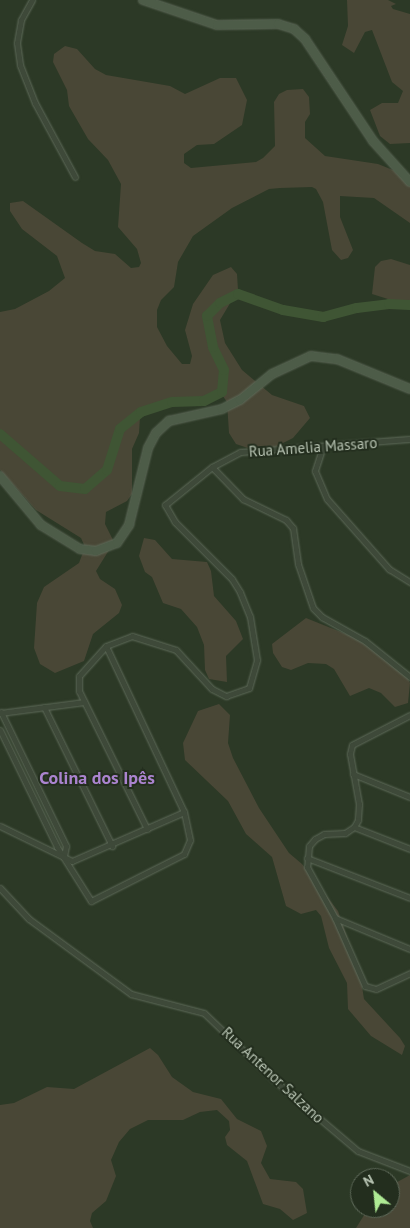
<!DOCTYPE html>
<meta charset="utf-8">
<style>
body{margin:0}
#map{position:relative;width:410px;height:1228px;overflow:hidden;background:#2c3926;font-family:"PT Sans",sans-serif}
div>[style]{position:absolute}
.green>*{inset:0;background:#494736}
.river>*{height:10px;margin:-5px;padding:0 5px;transform-origin:5px;border-radius:5px;background:#3f5534}
.roads{filter:drop-shadow(0 0 1px #5e6a59) drop-shadow(0 0 1px #5e6a59)}
.street>*{height:5px;margin:-2.5px;padding:0 2.5px;transform-origin:2.5px;border-radius:2.5px;background:#3e4939}
.secondary>*{height:8px;margin:-4px;padding:0 4px;transform-origin:4px;border-radius:4px;background:#4d5c48}
span{translate:-50% -50%;white-space:nowrap;text-align:center;line-height:1.15;-webkit-text-stroke:4px #232e1e;paint-order:stroke}
.street-label{font-size:15px;color:#b9c5b4}
.quarter-label{font-size:18px;color:#ab84cf;font-weight:700}
.north{position:absolute;left:350px;top:1168px;width:50px;height:50px;box-sizing:border-box;background:#232e1e;border:1px solid #5f6a5a;border-radius:50%;rotate:332deg;font-size:14px;font-weight:700;line-height:20px;text-align:center;color:#b9c5b4}
.north::after{content:'';display:block;margin:auto;width:18px;height:22px;background:#aeea94;clip-path:polygon(50% 0,100% 100%,50% 72%,0 100%)}
</style>
<div id="map">
<div class="green">
<div style="clip-path:polygon(347px 0,388px 0,396px 4px,391px 6px,393px 9px,410px 14px,410px 143px,390px 144px,380px 136px,370px 110px,382px 103px,398px 103px,403px 91px,392px 82px,372px 30px,365px 32px,354px 53px,342px 45px,348px 26px)"></div>
<div style="clip-path:polygon(65px 46px,77px 49px,95px 69px,106px 75px,170px 86px,185px 94px,220px 78px,236px 78px,247px 100px,242px 125px,214px 144px,197px 145px,184px 154px,184px 163px,191px 168px,256px 162px,263px 158px,275px 146px,274px 102px,279px 94px,287px 90px,303px 89px,309px 97px,310px 114px,305px 122px,305px 138px,325px 156px,378px 164px,393px 170px,410px 186px,410px 223px,374px 198px,340px 196px,340px 217px,353px 250px,348px 258px,341px 260px,332px 250px,323px 202px,316px 189px,312px 187px,280px 188px,269px 189px,232px 208px,193px 236px,178px 262px,174px 287px,161px 300px,157px 310px,157px 327px,167px 346px,182px 364px,190px 364px,192px 356px,185px 330px,193px 304px,213px 275px,231px 267px,237px 274px,238px 290px,220px 320px,225px 343px,242px 370px,272px 395px,304px 406px,310px 418px,293px 438px,263px 453px,236px 444px,229px 433px,227px 402px,218px 389px,192px 406px,157px 403px,145px 409px,140px 417px,139px 433px,132px 449px,132px 494px,127px 501px,106px 512px,105px 524px,114px 542px,96px 571px,100px 579px,115px 589px,122px 605px,119px 613px,93px 634px,84px 661px,55px 673px,40px 664px,34px 648px,37px 603px,44px 587px,79px 563px,85px 547px,81px 538px,36px 510px,0 470px,0 312px,15px 309px,49px 291px,65px 278px,57px 256px,22px 229px,10px 211px,10px 203px,23px 201px,82px 243px,95px 251px,115px 254px,131px 268px,139px 267px,141px 263px,137px 249px,118px 227px,121px 184px,108px 160px,88px 139px,69px 106px,67px 90px,53px 62px,54px 54px)"></div>
<div style="clip-path:polygon(391px 259px,410px 265px,410px 306px,372px 294px,375px 267px,381px 261px)"></div>
<div style="clip-path:polygon(144px 538px,155px 540px,172px 559px,207px 562px,211px 571px,214px 596px,236px 621px,243px 639px,226px 656px,227px 682px,209px 679px,205px 670px,204px 645px,197px 627px,181px 609px,163px 603px,152px 577px,145px 572px,139px 556px)"></div>
<div style="clip-path:polygon(306px 618px,361px 640px,404px 672px,410px 683px,408px 703px,395px 707px,381px 693px,369px 688px,350px 696px,334px 669px,326px 664px,308px 663px,291px 670px,282px 667px,273px 653px,272px 644px)"></div>
<div style="clip-path:polygon(219px 704px,230px 715px,228px 743px,233px 758px,259px 808px,289px 853px,302px 864px,338px 911px,360px 974px,364px 999px,400px 1038px,405px 1046px,402px 1055px,371px 1036px,348px 1009px,347px 983px,329px 948px,321px 916px,316px 910px,301px 914px,286px 906px,272px 857px,246px 834px,228px 801px,185px 760px,183px 743px,198px 711px)"></div>
<div style="clip-path:polygon(150px 1048px,158px 1055px,172px 1077px,193px 1092px,221px 1099px,237px 1119px,261px 1131px,267px 1146px,261px 1163px,270px 1179px,296px 1182px,303px 1189px,307px 1213px,293px 1220px,280px 1209px,263px 1204px,247px 1161px,227px 1145px,225px 1137px,230px 1130px,229px 1121px,217px 1110px,200px 1112px,183px 1120px,148px 1120px,130px 1129px,119px 1142px,111px 1160px,116px 1176px,106px 1201px,92px 1213px,90px 1221px,93px 1228px,0 1228px,0 1105px,14px 1103px,47px 1087px,74px 1089px)"></div>
<div style="clip-path:polygon(410px 1175px,410px 1228px,356px 1228px,366px 1212px,380px 1216px,379px 1208px,390px 1208px,390px 1186px)"></div>
</div>
<div class="river">
<div style="left:0;top:434px;width:79px;rotate:40.9deg"></div>
<div style="left:60px;top:486px;width:25px;rotate:7deg"></div>
<div style="left:85px;top:489px;width:29px;rotate:-41deg"></div>
<div style="left:107px;top:470px;width:43px;rotate:-72.4deg"></div>
<div style="left:120px;top:429px;width:27px;rotate:-39deg"></div>
<div style="left:141px;top:412px;width:33px;rotate:-18deg"></div>
<div style="left:172px;top:402px;width:32px;rotate:-2deg"></div>
<div style="left:204px;top:401px;width:20px;rotate:-27deg"></div>
<div style="left:222px;top:392px;width:22px;rotate:-85deg"></div>
<div style="left:224px;top:370px;width:25px;rotate:-116deg"></div>
<div style="left:213px;top:347px;width:32px;rotate:-101deg"></div>
<div style="left:207px;top:316px;width:18px;rotate:-45deg"></div>
<div style="left:220px;top:303px;width:20px;rotate:-27deg"></div>
<div style="left:238px;top:294px;width:48px;rotate:19.6deg"></div>
<div style="left:283px;top:310px;width:41px;rotate:9.9deg"></div>
<div style="left:323px;top:317px;width:35px;rotate:-15deg"></div>
<div style="left:357px;top:308px;width:32px;rotate:-7deg"></div>
<div style="left:389px;top:304px;width:21px;rotate:3deg"></div>
</div>
<div class="roads">
<div class="street">
<div style="left:32px;top:0;width:23px;rotate:119deg"></div>
<div style="left:21px;top:20px;width:23px;rotate:100deg"></div>
<div style="left:17px;top:43px;width:22px;rotate:82deg"></div>
<div style="left:20px;top:65px;width:41px;rotate:68.5deg"></div>
<div style="left:35px;top:103px;width:84px;rotate:61.6deg"></div>
<div style="left:323px;top:446px;width:26px;rotate:108deg"></div>
<div style="left:315px;top:471px;width:30px;rotate:67deg"></div>
<div style="left:327px;top:499px;width:94px;rotate:48.5deg"></div>
<div style="left:389px;top:569px;width:25px;rotate:32deg"></div>
<div style="left:212px;top:467px;width:45px;rotate:45.9deg"></div>
<div style="left:243px;top:499px;width:48px;rotate:26deg"></div>
<div style="left:286px;top:520px;width:11px;rotate:49deg"></div>
<div style="left:293px;top:528px;width:36px;rotate:82deg"></div>
<div style="left:298px;top:564px;width:46px;rotate:71.2deg"></div>
<div style="left:313px;top:608px;width:13px;rotate:45deg"></div>
<div style="left:322px;top:617px;width:49px;rotate:29.2deg"></div>
<div style="left:365px;top:641px;width:58px;rotate:38.7deg"></div>
<div style="left:44px;top:707px;width:155px;rotate:63.9deg"></div>
<div style="left:1px;top:712px;width:149px;rotate:64.1deg"></div>
<div style="left:66px;top:846px;width:10px;rotate:101deg"></div>
<div style="left:0;top:713px;width:85px;rotate:-7.5deg"></div>
<div style="left:410px;top:715px;width:65px;rotate:152.7deg"></div>
<div style="left:352px;top:745px;width:9px;rotate:103deg"></div>
<div style="left:350px;top:754px;width:51px;rotate:79.8deg"></div>
<div style="left:359px;top:804px;width:16px;rotate:94deg"></div>
<div style="left:358px;top:820px;width:8px;rotate:120deg"></div>
<div style="left:354px;top:827px;width:11px;rotate:146deg"></div>
<div style="left:345px;top:833px;width:21px;rotate:177deg"></div>
<div style="left:324px;top:834px;width:10px;rotate:151deg"></div>
<div style="left:315px;top:839px;width:9px;rotate:131deg"></div>
<div style="left:309px;top:846px;width:21px;rotate:95deg"></div>
<div style="left:307px;top:867px;width:58px;rotate:61.2deg"></div>
<div style="left:335px;top:918px;width:74px;rotate:66.2deg"></div>
<div style="left:365px;top:986px;width:11px;rotate:15deg"></div>
<div style="left:376px;top:989px;width:38px;rotate:-25deg"></div>
<div style="left:0;top:730px;width:130px;rotate:64deg"></div>
<div style="left:57px;top:847px;width:64px;rotate:57.8deg"></div>
<div style="left:91px;top:901px;width:104px;rotate:-26.8deg"></div>
<div style="left:184px;top:854px;width:15px;rotate:-67deg"></div>
<div style="left:190px;top:840px;width:29px;rotate:-102deg"></div>
<div style="left:184px;top:812px;width:183px;rotate:-115.2deg"></div>
<div style="left:353px;top:774px;width:61px;rotate:22deg"></div>
<div style="left:0;top:826px;width:80px;rotate:25.9deg"></div>
<div style="left:72px;top:861px;width:122px;rotate:-23.6deg"></div>
<div style="left:354px;top:827px;width:60px;rotate:21.4deg"></div>
<div style="left:147px;top:829px;width:154px;rotate:-116.2deg"></div>
<div style="left:79px;top:691px;width:15px;rotate:-90deg"></div>
<div style="left:79px;top:676px;width:40px;rotate:-48deg"></div>
<div style="left:106px;top:646px;width:28px;rotate:-21deg"></div>
<div style="left:132px;top:636px;width:46px;rotate:17.7deg"></div>
<div style="left:176px;top:650px;width:53px;rotate:47.3deg"></div>
<div style="left:212px;top:689px;width:16px;rotate:27deg"></div>
<div style="left:226px;top:696px;width:24px;rotate:-19deg"></div>
<div style="left:249px;top:688px;width:29px;rotate:-74deg"></div>
<div style="left:257px;top:660px;width:44px;rotate:-99.2deg"></div>
<div style="left:250px;top:617px;width:27px;rotate:-112deg"></div>
<div style="left:240px;top:592px;width:15px;rotate:-122deg"></div>
<div style="left:232px;top:579px;width:81px;rotate:-135deg"></div>
<div style="left:175px;top:522px;width:20px;rotate:-120deg"></div>
<div style="left:165px;top:505px;width:60px;rotate:-39deg"></div>
<div style="left:212px;top:467px;width:32px;rotate:-28deg"></div>
<div style="left:240px;top:452px;width:170px;rotate:-4.4deg"></div>
<div style="left:307px;top:858px;width:110px;rotate:21.2deg"></div>
<div style="left:0;top:888px;width:42px;rotate:46.9deg"></div>
<div style="left:29px;top:919px;width:127px;rotate:36.3deg"></div>
<div style="left:131px;top:994px;width:75px;rotate:14.6deg"></div>
<div style="left:204px;top:1013px;width:95px;rotate:43.7deg"></div>
<div style="left:273px;top:1079px;width:111px;rotate:40.3deg"></div>
<div style="left:358px;top:1151px;width:56px;rotate:21deg"></div>
<div style="left:335px;top:918px;width:81px;rotate:22.5deg"></div>
</div>
<div class="secondary">
<div style="left:143px;top:0;width:78px;rotate:18.7deg"></div>
<div style="left:217px;top:25px;width:61px;rotate:-0.9deg"></div>
<div style="left:278px;top:24px;width:17px;rotate:17deg"></div>
<div style="left:294px;top:29px;width:15px;rotate:42deg"></div>
<div style="left:305px;top:39px;width:123px;rotate:56.3deg"></div>
<div style="left:373px;top:141px;width:55px;rotate:47.9deg"></div>
<div style="left:0;top:476px;width:64px;rotate:50.1deg"></div>
<div style="left:41px;top:525px;width:46px;rotate:31.6deg"></div>
<div style="left:80px;top:549px;width:16px;rotate:7deg"></div>
<div style="left:96px;top:551px;width:22px;rotate:-21deg"></div>
<div style="left:117px;top:543px;width:22px;rotate:-56deg"></div>
<div style="left:129px;top:525px;width:79px;rotate:-76.1deg"></div>
<div style="left:148px;top:448px;width:17px;rotate:-62deg"></div>
<div style="left:156px;top:433px;width:18px;rotate:-43deg"></div>
<div style="left:169px;top:421px;width:54px;rotate:-12.8deg"></div>
<div style="left:222px;top:409px;width:20px;rotate:-27deg"></div>
<div style="left:240px;top:400px;width:41px;rotate:-39.1deg"></div>
<div style="left:272px;top:374px;width:43px;rotate:-24.8deg"></div>
<div style="left:311px;top:356px;width:26px;rotate:7deg"></div>
<div style="left:337px;top:359px;width:79px;rotate:22.3deg"></div>
</div>
</div>
<div class="street-label">
<span style="left:313px;top:447px;rotate:-4deg">Rua Amelia Massaro</span>
<span style="left:273px;top:1075px;rotate:43deg">Rua Antenor Salzano</span>
</div>
<div class="quarter-label">
<span style="left:97px;top:778px">Colina dos Ipês</span>
</div>
<div class="north">N</div>
</div>
